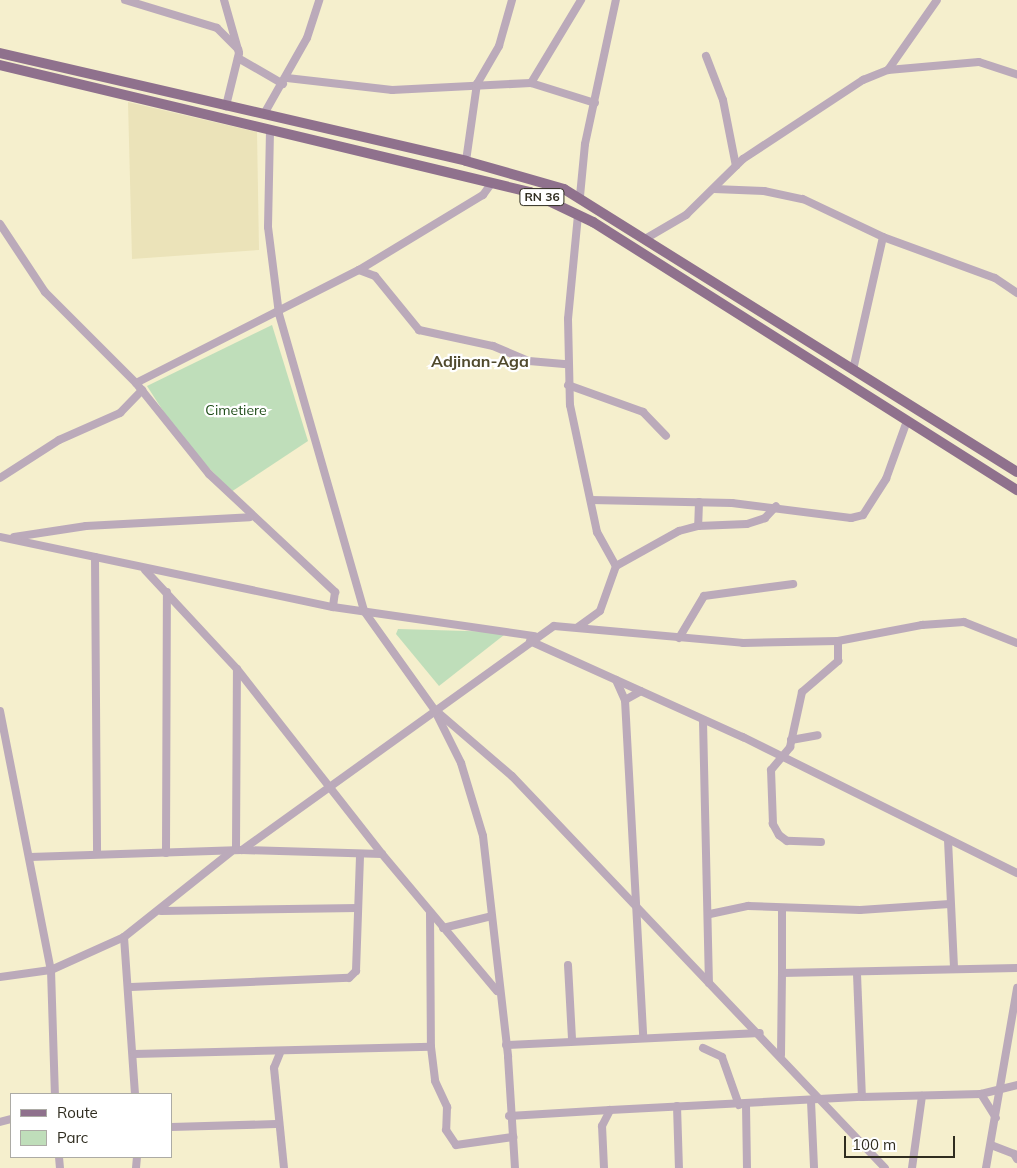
<!DOCTYPE html>
<style>
body{margin:0}
#map{position:relative;width:1017px;height:1168px;overflow:hidden;background:#f5efcd;font-family:Mulish,sans-serif}
div>[style]{position:absolute}
.built>*{inset:0;background:#ebe3b9}
.green>*{inset:0;background:#bfdeba}
.minor>*{height:8px;margin:-4px;padding:0 4px;transform-origin:4px;border-radius:4px;background:#bbaaba}
.major>*{height:10px;margin:-5px;padding:0 5px;transform-origin:5px;border-radius:5px;background:#8f718d}
span{translate:-50% -50%;white-space:nowrap;text-align:center;line-height:1.15;-webkit-text-stroke:4.5px #fff;paint-order:stroke}
.shield-label span{padding:1px 4px;background:#fff;border:1px solid;border-radius:4px;-webkit-text-stroke-width:0}
.shield-label{font-size:12px;color:#2f2c1f;font-weight:700}
.park-label{font-size:14px;color:#1f4d19}
.quarter-label{font-size:16px;color:#504a2d;font-weight:700}
.legend{position:absolute;left:10px;top:1093px;width:162px;height:65px;box-sizing:border-box;background:#fff;border:1px solid #acaba5;margin:0;padding:6px 9px;list-style:none;font-size:15px;color:#2f2c1f}
.legend li{display:flex;align-items:center;gap:10px;height:25px}
.legend b{width:25px;border:1px solid #acaba5}
.scale{position:absolute;left:844px;top:1136px;width:111px;height:22px;box-sizing:border-box;border:2px solid #2f2c1f;border-top:0;padding-left:6px;font-size:15px;line-height:18px;white-space:nowrap;color:#2f2c1f;-webkit-text-stroke:4px #fff;paint-order:stroke}
</style>
<div id="map">
<div class="built">
<div style="clip-path:polygon(128px 102px,257px 132px,259px 250px,132px 259px)"></div>
</div>
<div class="green">
<div style="clip-path:polygon(272px 325px,308px 441px,231px 492px,178px 434px,147px 386px)"></div>
<div style="clip-path:polygon(398px 629px,501px 632px,504px 635px,439px 686px,396px 634px)"></div>
</div>
<div class="minor">
<div style="left:125px;top:0;width:96px;rotate:16.9deg"></div>
<div style="left:217px;top:28px;width:30px;rotate:45deg"></div>
<div style="left:224px;top:0;width:55px;rotate:74.2deg"></div>
<div style="left:239px;top:53px;width:55px;rotate:103.8deg"></div>
<div style="left:706px;top:56px;width:47px;rotate:68.9deg"></div>
<div style="left:723px;top:100px;width:67px;rotate:78.9deg"></div>
<div style="left:238px;top:58px;width:52px;rotate:30deg"></div>
<div style="left:888px;top:70px;width:85px;rotate:-55deg"></div>
<div style="left:287px;top:78px;width:106px;rotate:6.5deg"></div>
<div style="left:392px;top:90px;width:139px;rotate:-2.9deg"></div>
<div style="left:531px;top:83px;width:67px;rotate:17.4deg"></div>
<div style="left:531px;top:83px;width:97px;rotate:-58.9deg"></div>
<div style="left:264px;top:114px;width:87px;rotate:-60.5deg"></div>
<div style="left:307px;top:38px;width:40px;rotate:-72deg"></div>
<div style="left:270px;top:131px;width:96px;rotate:91.2deg"></div>
<div style="left:268px;top:227px;width:88px;rotate:82.8deg"></div>
<div style="left:279px;top:314px;width:309px;rotate:74deg"></div>
<div style="left:364px;top:611px;width:120px;rotate:54.5deg"></div>
<div style="left:434px;top:709px;width:103px;rotate:40.7deg"></div>
<div style="left:512px;top:776px;width:541px;rotate:46.42deg"></div>
<div style="left:466px;top:161px;width:78px;rotate:-81.9deg"></div>
<div style="left:477px;top:84px;width:44px;rotate:-59.9deg"></div>
<div style="left:499px;top:46px;width:48px;rotate:-74.2deg"></div>
<div style="left:714px;top:189px;width:50px;rotate:2.3deg"></div>
<div style="left:764px;top:191px;width:40px;rotate:12deg"></div>
<div style="left:803px;top:199px;width:89px;rotate:25.4deg"></div>
<div style="left:883px;top:237px;width:119px;rotate:20.1deg"></div>
<div style="left:995px;top:278px;width:27px;rotate:34deg"></div>
<div style="left:580px;top:196px;width:52px;rotate:-84.5deg"></div>
<div style="left:585px;top:144px;width:147px;rotate:-77.9deg"></div>
<div style="left:578px;top:215px;width:104px;rotate:95.5deg"></div>
<div style="left:568px;top:319px;width:86px;rotate:88.7deg"></div>
<div style="left:570px;top:405px;width:130px;rotate:78deg"></div>
<div style="left:597px;top:532px;width:39px;rotate:61deg"></div>
<div style="left:0;top:224px;width:82px;rotate:56.5deg"></div>
<div style="left:45px;top:292px;width:129px;rotate:45deg"></div>
<div style="left:136px;top:383px;width:117px;rotate:51.3deg"></div>
<div style="left:209px;top:474px;width:173px;rotate:43.1deg"></div>
<div style="left:335px;top:592px;width:15px;rotate:98deg"></div>
<div style="left:645px;top:239px;width:48px;rotate:-30.3deg"></div>
<div style="left:686px;top:215px;width:80px;rotate:-44.5deg"></div>
<div style="left:743px;top:159px;width:144px;rotate:-33.4deg"></div>
<div style="left:863px;top:80px;width:27px;rotate:-22deg"></div>
<div style="left:888px;top:70px;width:91px;rotate:-5deg"></div>
<div style="left:979px;top:62px;width:40px;rotate:18deg"></div>
<div style="left:359px;top:270px;width:17px;rotate:21deg"></div>
<div style="left:375px;top:276px;width:70px;rotate:50.8deg"></div>
<div style="left:419px;top:330px;width:76px;rotate:12.2deg"></div>
<div style="left:493px;top:346px;width:39px;rotate:23deg"></div>
<div style="left:529px;top:361px;width:38px;rotate:5deg"></div>
<div style="left:853px;top:370px;width:136px;rotate:-77.3deg"></div>
<div style="left:136px;top:383px;width:250px;rotate:-26.9deg"></div>
<div style="left:359px;top:270px;width:145px;rotate:-31.2deg"></div>
<div style="left:483px;top:195px;width:14px;rotate:-54deg"></div>
<div style="left:568px;top:385px;width:80px;rotate:19.8deg"></div>
<div style="left:643px;top:412px;width:33px;rotate:46deg"></div>
<div style="left:0;top:478px;width:70px;rotate:-32.8deg"></div>
<div style="left:59px;top:440px;width:67px;rotate:-23.9deg"></div>
<div style="left:120px;top:413px;width:32px;rotate:-46deg"></div>
<div style="left:591px;top:500px;width:141px;rotate:1.2deg"></div>
<div style="left:732px;top:503px;width:120px;rotate:7.2deg"></div>
<div style="left:851px;top:518px;width:12px;rotate:-14deg"></div>
<div style="left:863px;top:515px;width:43px;rotate:-57.4deg"></div>
<div style="left:886px;top:479px;width:62px;rotate:-70.1deg"></div>
<div style="left:699px;top:502px;width:24px;rotate:92deg"></div>
<div style="left:698px;top:526px;width:49px;rotate:-2.3deg"></div>
<div style="left:747px;top:524px;width:19px;rotate:-18deg"></div>
<div style="left:765px;top:518px;width:16px;rotate:-47deg"></div>
<div style="left:0;top:537px;width:340px;rotate:11.9deg"></div>
<div style="left:333px;top:607px;width:204px;rotate:8.2deg"></div>
<div style="left:14px;top:537px;width:73px;rotate:-8.7deg"></div>
<div style="left:86px;top:526px;width:164px;rotate:-3.1deg"></div>
<div style="left:95px;top:557px;width:296px;rotate:89.6deg"></div>
<div style="left:145px;top:570px;width:135px;rotate:47.1deg"></div>
<div style="left:237px;top:669px;width:235px;rotate:51.9deg"></div>
<div style="left:382px;top:854px;width:179px;rotate:50deg"></div>
<div style="left:578px;top:627px;width:27px;rotate:-36deg"></div>
<div style="left:600px;top:611px;width:48px;rotate:-70.4deg"></div>
<div style="left:616px;top:566px;width:72px;rotate:-29.1deg"></div>
<div style="left:679px;top:531px;width:20px;rotate:-15deg"></div>
<div style="left:679px;top:638px;width:49px;rotate:-59.2deg"></div>
<div style="left:704px;top:596px;width:90px;rotate:-7.7deg"></div>
<div style="left:530px;top:641px;width:234px;rotate:24.3deg"></div>
<div style="left:743px;top:737px;width:306px;rotate:26.4deg"></div>
<div style="left:616px;top:680px;width:22px;rotate:66deg"></div>
<div style="left:625px;top:700px;width:336px;rotate:86.9deg"></div>
<div style="left:625px;top:700px;width:18px;rotate:-29deg"></div>
<div style="left:0;top:711px;width:264px;rotate:78.9deg"></div>
<div style="left:51px;top:970px;width:124px;rotate:88.2deg"></div>
<div style="left:436px;top:713px;width:56px;rotate:63.4deg"></div>
<div style="left:461px;top:763px;width:76px;rotate:73.2deg"></div>
<div style="left:483px;top:836px;width:222px;rotate:83.5deg"></div>
<div style="left:508px;top:1057px;width:111px;rotate:86.4deg"></div>
<div style="left:703px;top:721px;width:262px;rotate:88.7deg"></div>
<div style="left:791px;top:740px;width:27px;rotate:-10deg"></div>
<div style="left:948px;top:840px;width:129px;rotate:87.3deg"></div>
<div style="left:821px;top:842px;width:34px;rotate:-178deg"></div>
<div style="left:787px;top:841px;width:10px;rotate:-143deg"></div>
<div style="left:779px;top:835px;width:13px;rotate:-119deg"></div>
<div style="left:773px;top:824px;width:54px;rotate:-92.1deg"></div>
<div style="left:771px;top:770px;width:30px;rotate:-50deg"></div>
<div style="left:790px;top:747px;width:56px;rotate:-77.7deg"></div>
<div style="left:802px;top:692px;width:48px;rotate:-40.7deg"></div>
<div style="left:838px;top:661px;width:20px;rotate:-90deg"></div>
<div style="left:236px;top:850px;width:181px;rotate:-89.7deg"></div>
<div style="left:242px;top:850px;width:384px;rotate:-35.7deg"></div>
<div style="left:554px;top:626px;width:190px;rotate:5.1deg"></div>
<div style="left:743px;top:643px;width:95px;rotate:-1.2deg"></div>
<div style="left:838px;top:641px;width:86px;rotate:-10.8deg"></div>
<div style="left:922px;top:625px;width:42px;rotate:-4.1deg"></div>
<div style="left:964px;top:622px;width:57px;rotate:21.6deg"></div>
<div style="left:166px;top:853px;width:261px;rotate:-89.8deg"></div>
<div style="left:30px;top:857px;width:212px;rotate:-1.9deg"></div>
<div style="left:242px;top:850px;width:140px;rotate:1.6deg"></div>
<div style="left:161px;top:911px;width:197px;rotate:-0.9deg"></div>
<div style="left:430px;top:913px;width:134px;rotate:89.6deg"></div>
<div style="left:431px;top:1047px;width:34px;rotate:83deg"></div>
<div style="left:435px;top:1081px;width:29px;rotate:65deg"></div>
<div style="left:447px;top:1107px;width:23px;rotate:92deg"></div>
<div style="left:446px;top:1130px;width:18px;rotate:56deg"></div>
<div style="left:456px;top:1145px;width:58px;rotate:-8deg"></div>
<div style="left:710px;top:914px;width:39px;rotate:-12deg"></div>
<div style="left:748px;top:906px;width:112px;rotate:2deg"></div>
<div style="left:860px;top:910px;width:90px;rotate:-3.8deg"></div>
<div style="left:443px;top:928px;width:50px;rotate:-13.8deg"></div>
<div style="left:124px;top:937px;width:157px;rotate:86deg"></div>
<div style="left:568px;top:965px;width:75px;rotate:86.9deg"></div>
<div style="left:782px;top:973px;width:64px;rotate:-90deg"></div>
<div style="left:857px;top:974px;width:123px;rotate:87.7deg"></div>
<div style="left:862px;top:1097px;width:119px;rotate:-1.4deg"></div>
<div style="left:981px;top:1094px;width:37px;rotate:-14deg"></div>
<div style="left:0;top:977px;width:51px;rotate:-7.8deg"></div>
<div style="left:51px;top:970px;width:80px;rotate:-24.3deg"></div>
<div style="left:124px;top:937px;width:137px;rotate:-38.5deg"></div>
<div style="left:131px;top:987px;width:218px;rotate:-2.4deg"></div>
<div style="left:349px;top:978px;width:10px;rotate:-45deg"></div>
<div style="left:356px;top:971px;width:117px;rotate:-88deg"></div>
<div style="left:506px;top:1045px;width:254px;rotate:-2.7deg"></div>
<div style="left:703px;top:1048px;width:21px;rotate:25deg"></div>
<div style="left:722px;top:1057px;width:51px;rotate:70.5deg"></div>
<div style="left:280px;top:1053px;width:16px;rotate:112deg"></div>
<div style="left:274px;top:1068px;width:100px;rotate:84.3deg"></div>
<div style="left:134px;top:1054px;width:297px;rotate:-1.4deg"></div>
<div style="left:781px;top:1055px;width:82px;rotate:-89.3deg"></div>
<div style="left:782px;top:973px;width:235px;rotate:-1.2deg"></div>
<div style="left:981px;top:1094px;width:28px;rotate:58deg"></div>
<div style="left:811px;top:1101px;width:67px;rotate:87.4deg"></div>
<div style="left:746px;top:1105px;width:63px;rotate:89.1deg"></div>
<div style="left:677px;top:1106px;width:62px;rotate:88.2deg"></div>
<div style="left:509px;top:1116px;width:101px;rotate:-3.4deg"></div>
<div style="left:0;top:1122px;width:11px;rotate:-15deg"></div>
<div style="left:171px;top:1127px;width:105px;rotate:-1.6deg"></div>
<div style="left:991px;top:1145px;width:25px;rotate:21deg"></div>
<div style="left:1014px;top:1154px;width:6px;rotate:59deg"></div>
<div style="left:59px;top:1157px;width:11px;rotate:85deg"></div>
<div style="left:136px;top:1168px;width:11px;rotate:-85deg"></div>
<div style="left:604px;top:1168px;width:42px;rotate:-92.7deg"></div>
<div style="left:602px;top:1126px;width:18px;rotate:-63deg"></div>
<div style="left:610px;top:1110px;width:252px;rotate:-3deg"></div>
<div style="left:912px;top:1168px;width:73px;rotate:-82.1deg"></div>
<div style="left:986px;top:1168px;width:183px;rotate:-80.2deg"></div>
</div>
<div class="major">
<div style="left:0;top:53px;width:478px;rotate:13deg"></div>
<div style="left:466px;top:161px;width:102px;rotate:15.9deg"></div>
<div style="left:564px;top:189px;width:534px;rotate:31.99deg"></div>
<div style="left:0;top:65px;width:545px;rotate:13.48deg"></div>
<div style="left:530px;top:192px;width:70px;rotate:25.5deg"></div>
<div style="left:593px;top:222px;width:502px;rotate:32.3deg"></div>
</div>
<div class="shield-label">
<span style="left:542px;top:197px">RN 36</span>
</div>
<div class="park-label">
<span style="left:236px;top:410px">Cimetiere</span>
</div>
<div class="quarter-label">
<span style="left:480px;top:361px">Adjinan-Aga</span>
</div>
<ul class="legend">
<li><b style="height:6px;background:#8f718d"></b>Route</li>
<li><b style="height:14px;background:#bfdeba"></b>Parc</li>
</ul>
<div class="scale">100 m</div>
</div>
